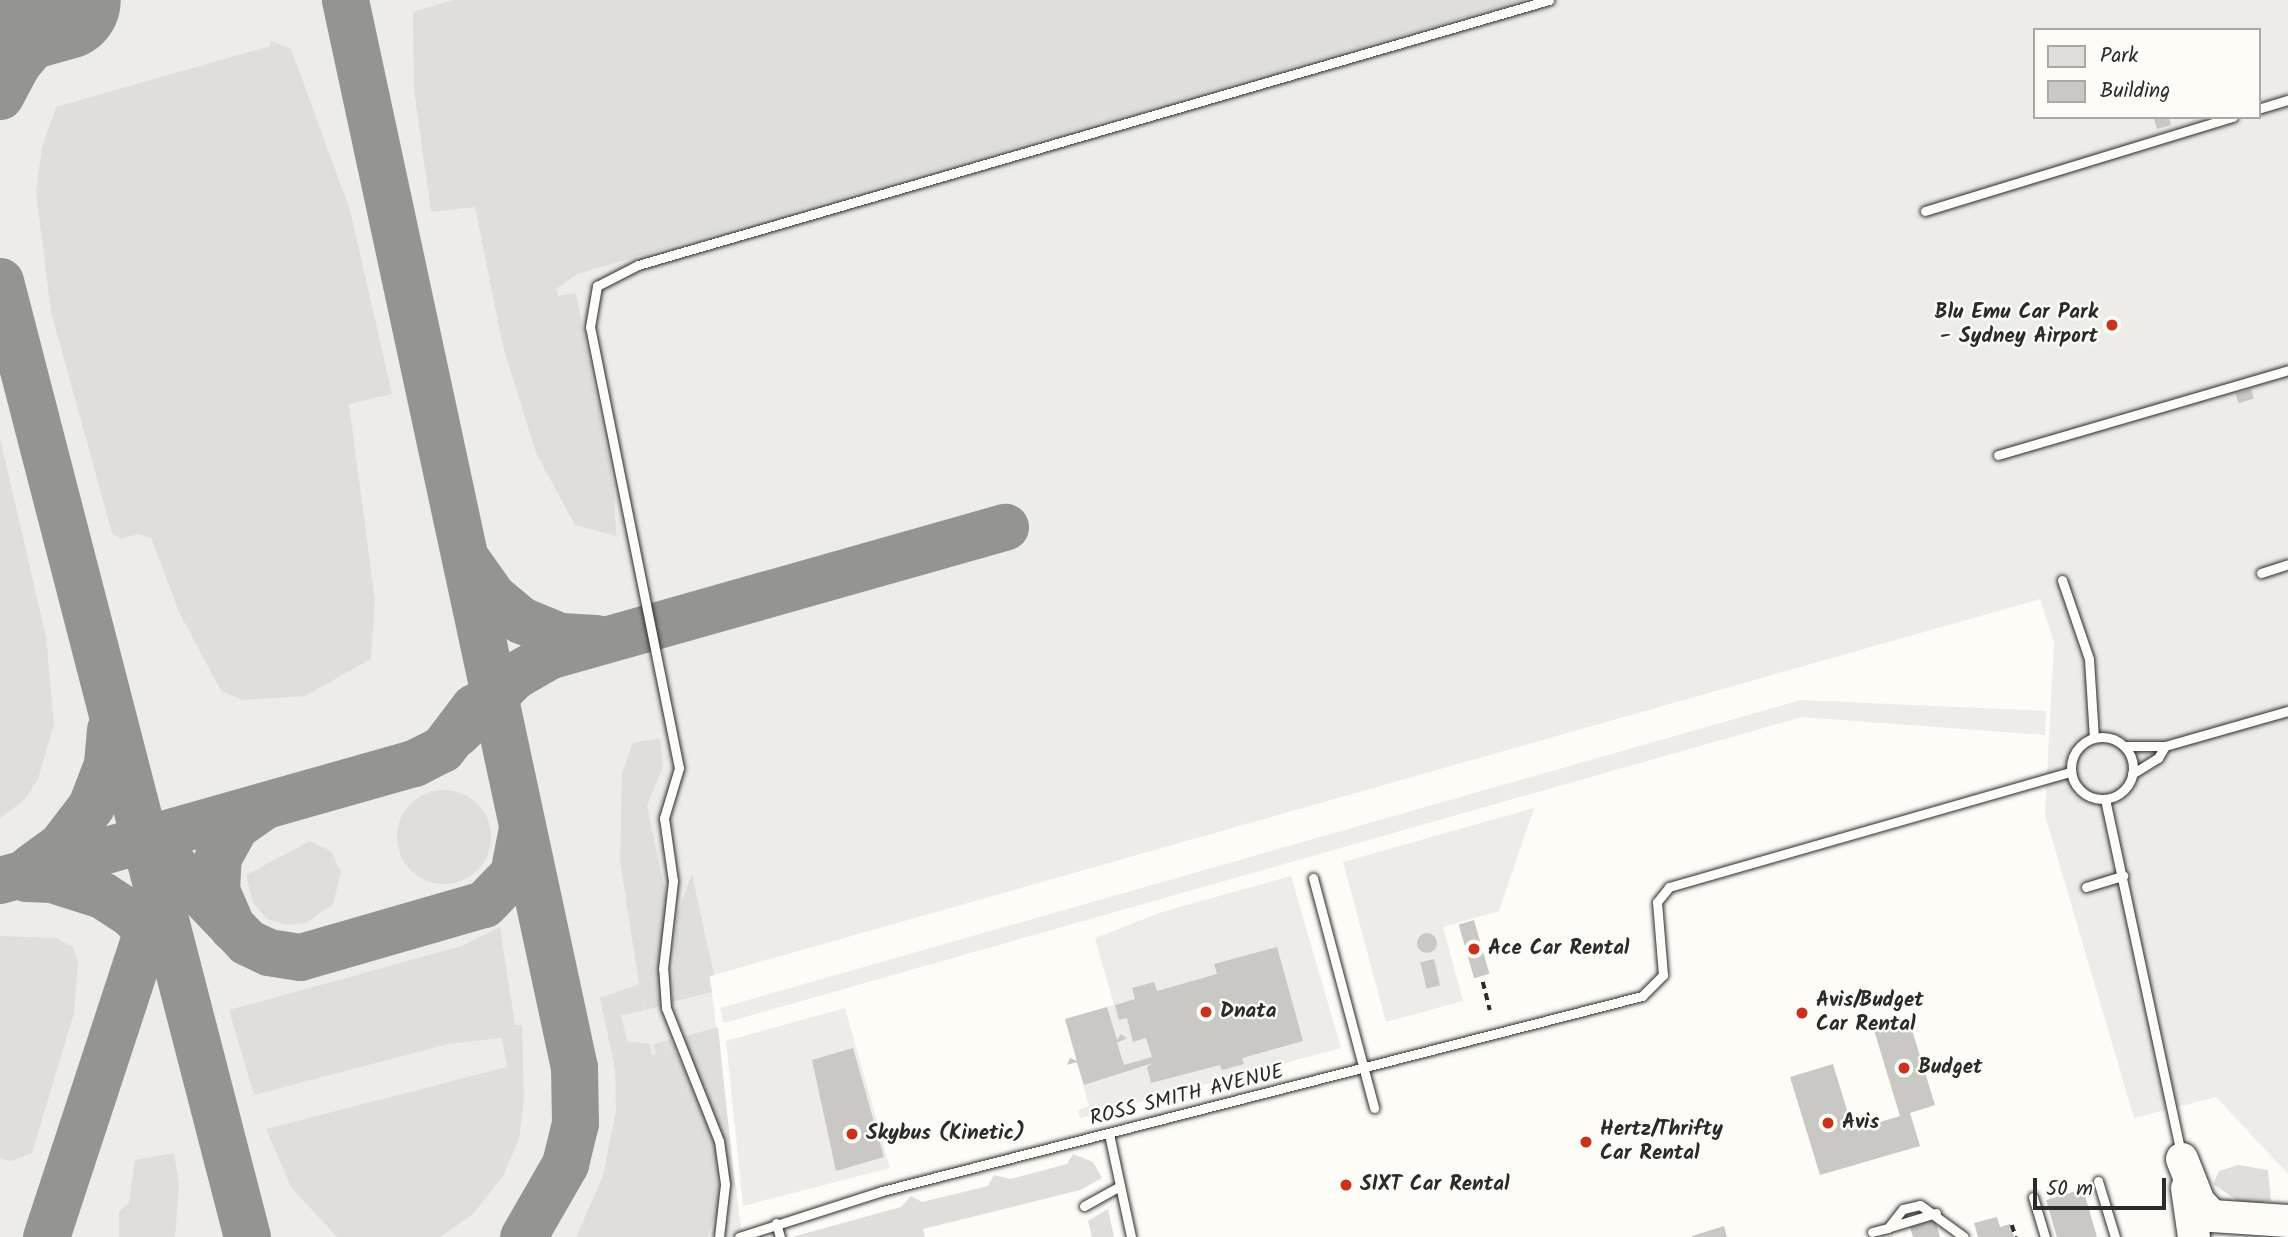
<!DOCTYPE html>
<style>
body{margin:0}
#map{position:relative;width:2288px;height:1237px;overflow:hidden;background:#fdfcf7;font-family:Kalam,sans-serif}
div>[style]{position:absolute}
.built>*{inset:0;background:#edece8}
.green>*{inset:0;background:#dfdeda}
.round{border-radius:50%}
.taxiway>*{height:47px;margin:-23.5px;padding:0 23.5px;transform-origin:23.5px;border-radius:23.5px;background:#949491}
.runway>*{height:119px;margin:-59.5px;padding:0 59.5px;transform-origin:59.5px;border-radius:59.5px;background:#949491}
.building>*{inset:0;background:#c9c8c4;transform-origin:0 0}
.path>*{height:3.5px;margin-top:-1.75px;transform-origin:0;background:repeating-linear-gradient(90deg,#2b2b2b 0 7px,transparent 0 12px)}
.roads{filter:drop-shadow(0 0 2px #2b2b2b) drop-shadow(0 0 2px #2b2b2b)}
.lane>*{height:9px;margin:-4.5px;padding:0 4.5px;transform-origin:4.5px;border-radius:4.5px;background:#fdfcf7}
.lane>.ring{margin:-4.5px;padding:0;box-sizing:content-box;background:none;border:9px solid #fdfcf7;border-radius:50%}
.highway>*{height:32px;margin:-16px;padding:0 16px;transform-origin:16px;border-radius:16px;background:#fdfcf7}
.dots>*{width:19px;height:19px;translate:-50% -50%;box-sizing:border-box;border:4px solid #fdfcf7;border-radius:50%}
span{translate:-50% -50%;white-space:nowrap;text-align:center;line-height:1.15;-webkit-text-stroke:5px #fdfcf7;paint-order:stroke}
.poi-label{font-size:21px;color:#2b2b2b;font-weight:700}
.right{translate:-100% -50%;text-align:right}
.left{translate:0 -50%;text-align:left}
.street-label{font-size:21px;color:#2b2b2b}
.legend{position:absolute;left:2033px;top:28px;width:228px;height:91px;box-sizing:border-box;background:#fdfcf7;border:2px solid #a9a8a5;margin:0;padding:9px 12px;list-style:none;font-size:21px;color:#2b2b2b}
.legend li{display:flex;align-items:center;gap:14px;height:35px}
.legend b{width:35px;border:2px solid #a9a8a5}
.scale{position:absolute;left:2033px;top:1178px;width:133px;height:32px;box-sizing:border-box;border:4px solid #2b2b2b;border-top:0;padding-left:9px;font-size:21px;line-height:24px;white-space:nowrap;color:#2b2b2b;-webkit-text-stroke:5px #fdfcf7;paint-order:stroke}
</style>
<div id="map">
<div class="built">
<div style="clip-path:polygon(evenodd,0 0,2288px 0,2288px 1174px,2216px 1097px,2134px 1118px,2045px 815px,2054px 642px,2040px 599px,710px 976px,742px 1237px,0 1237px,0 0,2034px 30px,2258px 30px,2258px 117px,2034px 117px,2034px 30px)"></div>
<div style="clip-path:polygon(1801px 700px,2046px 711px,2045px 735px,1802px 717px,724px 1023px,720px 1008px)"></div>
<div style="clip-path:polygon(1534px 808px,1499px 911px,1443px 927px,1463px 1001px,1386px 1022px,1343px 862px)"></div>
<div style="clip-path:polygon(1291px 876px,1341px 1048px,1080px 1118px,1078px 1110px,1089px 1106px,1065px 1019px,1114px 1005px,1095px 938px,1162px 912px)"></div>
<div style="clip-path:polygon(845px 1008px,890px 1168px,743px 1206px,726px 1041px)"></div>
</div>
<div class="green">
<div style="clip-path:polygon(453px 0,1523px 0,577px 274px,556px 289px,558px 296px,576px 293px,614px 488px,616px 536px,575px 525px,536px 453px,503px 347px,475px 207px,431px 212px,414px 90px,413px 12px)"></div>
<div style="clip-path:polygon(271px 41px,291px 49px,350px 210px,392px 394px,349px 404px,375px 600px,371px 659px,305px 696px,242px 700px,221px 691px,179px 612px,151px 538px,139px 534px,120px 539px,112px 533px,51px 312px,36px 192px,42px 147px,56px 107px,270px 46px)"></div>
<div style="clip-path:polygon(0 438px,46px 637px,54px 724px,38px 779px,25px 799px,0 819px)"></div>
<div style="clip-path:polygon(660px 738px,663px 766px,647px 806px,667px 900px,662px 1006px,644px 1010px,643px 1002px,643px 1011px,621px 1015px,627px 1041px,650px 1044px,652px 1055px,656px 1054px,653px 1044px,671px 1040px,716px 1142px,719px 1208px,707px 1237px,576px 1237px,603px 1176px,616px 1111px,615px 1069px,600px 998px,639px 984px,620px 861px,622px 773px,633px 743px)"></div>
<div class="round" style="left:397px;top:790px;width:94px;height:94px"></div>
<div style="clip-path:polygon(310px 841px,331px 851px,341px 872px,333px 904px,306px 923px,285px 925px,266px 918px,253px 903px,246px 875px)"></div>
<div style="clip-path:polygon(692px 874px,714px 975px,709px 977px,712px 992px,672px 1002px,677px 914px)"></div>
<div style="clip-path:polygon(500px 927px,515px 1025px,522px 1025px,524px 1098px,519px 1139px,503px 1176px,473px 1214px,440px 1237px,337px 1237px,291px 1187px,266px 1129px,507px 1067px,502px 1038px,448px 1044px,254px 1095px,229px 1010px,462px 946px)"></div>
<div style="clip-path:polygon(0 936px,56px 938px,73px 947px,78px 962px,74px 1013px,32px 1153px,11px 1161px,0 1159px)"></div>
<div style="clip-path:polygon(718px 1027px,735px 1188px,728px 1183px,718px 1126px,679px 1038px)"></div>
<div style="clip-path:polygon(174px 1153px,179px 1184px,175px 1237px,119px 1237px,119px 1211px,129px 1203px,135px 1160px)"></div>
<div style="clip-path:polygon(1073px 1154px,1093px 1162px,1102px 1178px,1080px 1190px,923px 1229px,925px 1237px,792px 1237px,901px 1207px,911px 1196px,922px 1202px,988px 1186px,994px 1175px,1010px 1179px,1067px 1164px)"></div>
<div style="clip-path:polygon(2238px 1165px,2268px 1170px,2271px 1201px,2244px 1205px,2213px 1184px,2219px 1171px)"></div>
<div style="clip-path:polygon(1108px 1209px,1114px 1237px,1092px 1237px,1088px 1221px)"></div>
</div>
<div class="taxiway">
<div style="left:345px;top:0;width:1091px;rotate:77.89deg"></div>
<div style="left:574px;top:1067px;width:56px;rotate:89deg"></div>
<div style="left:575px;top:1123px;width:42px;rotate:103.7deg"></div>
<div style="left:565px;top:1164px;width:84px;rotate:119.9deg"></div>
<div style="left:0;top:96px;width:36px;rotate:-62deg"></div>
<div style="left:17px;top:64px;width:47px;rotate:-50.2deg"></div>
<div style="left:47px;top:28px;width:48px;rotate:-35.7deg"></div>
<div style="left:0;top:281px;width:987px;rotate:75.51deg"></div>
<div style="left:469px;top:563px;width:39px;rotate:55deg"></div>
<div style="left:491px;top:595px;width:39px;rotate:40deg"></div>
<div style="left:521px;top:620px;width:42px;rotate:22.3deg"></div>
<div style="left:560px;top:636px;width:36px;rotate:3deg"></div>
<div style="left:457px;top:733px;width:81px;rotate:-45deg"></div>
<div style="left:514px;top:676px;width:39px;rotate:-30deg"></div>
<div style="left:548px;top:656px;width:475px;rotate:-15.8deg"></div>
<div style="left:149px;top:840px;width:141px;rotate:46.1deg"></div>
<div style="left:247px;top:942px;width:23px;rotate:25deg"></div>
<div style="left:268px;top:952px;width:32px;rotate:9deg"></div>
<div style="left:300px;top:957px;width:191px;rotate:-16.1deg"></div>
<div style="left:484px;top:904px;width:42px;rotate:-46deg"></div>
<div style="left:513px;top:874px;width:47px;rotate:-78.9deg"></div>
<div style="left:31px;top:867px;width:37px;rotate:-36deg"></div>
<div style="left:61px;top:845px;width:49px;rotate:-52.4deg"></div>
<div style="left:91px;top:806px;width:45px;rotate:-69.1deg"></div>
<div style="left:107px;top:764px;width:35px;rotate:-85deg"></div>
<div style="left:26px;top:878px;width:26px;rotate:2deg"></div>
<div style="left:52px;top:879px;width:52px;rotate:17.7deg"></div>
<div style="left:102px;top:895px;width:35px;rotate:33deg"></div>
<div style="left:131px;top:914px;width:47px;rotate:45.9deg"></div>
<div style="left:0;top:880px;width:430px;rotate:-15.8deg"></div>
<div style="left:414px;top:763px;width:31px;rotate:-27deg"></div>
<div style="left:442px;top:749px;width:53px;rotate:-52.7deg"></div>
<div style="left:232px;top:927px;width:40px;rotate:-113.4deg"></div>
<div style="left:216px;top:890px;width:33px;rotate:-87deg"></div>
<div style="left:218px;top:857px;width:35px;rotate:-61deg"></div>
<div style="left:235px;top:826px;width:33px;rotate:-35deg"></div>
<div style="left:46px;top:1237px;width:367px;rotate:-71.8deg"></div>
</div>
<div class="runway">
<div style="left:0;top:17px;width:63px;rotate:-15.6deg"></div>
</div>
<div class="building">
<div style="clip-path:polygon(2169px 117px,2171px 125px,2157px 129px,2154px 119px)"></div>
<div style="left:2251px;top:389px;width:10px;height:16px;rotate:73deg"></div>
<div style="left:1474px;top:920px;width:56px;height:16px;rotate:74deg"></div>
<div class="round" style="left:1417px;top:933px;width:20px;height:20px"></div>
<div style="clip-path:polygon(1277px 947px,1303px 1041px,1242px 1058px,1244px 1064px,1222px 1070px,1220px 1065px,1151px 1083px,1147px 1067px,1153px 1063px,1084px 1085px,1077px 1062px,1067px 1065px,1070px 1058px,1077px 1061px,1065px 1019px,1107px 1007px,1117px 1040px,1121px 1034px,1127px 1038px,1117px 1043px,1124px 1065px,1152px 1057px,1146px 1038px,1133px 1042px,1127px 1018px,1119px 1020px,1115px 1005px,1135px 999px,1132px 988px,1154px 982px,1157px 991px,1217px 974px,1214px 964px)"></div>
<div style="left:1434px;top:959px;width:27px;height:14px;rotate:77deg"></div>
<div style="clip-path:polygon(1909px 1020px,1935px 1105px,1910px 1113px,1920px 1146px,1820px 1175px,1790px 1077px,1833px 1064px,1853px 1130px,1900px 1116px,1874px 1030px)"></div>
<div style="clip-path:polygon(853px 1048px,884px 1157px,836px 1171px,812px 1060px)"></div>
<div style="clip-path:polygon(2083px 1189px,2097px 1237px,2057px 1237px,2046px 1200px)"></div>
<div style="clip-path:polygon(1997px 1217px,2000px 1227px,2010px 1224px,2014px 1237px,1978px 1237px,1974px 1223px)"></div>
<div style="clip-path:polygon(1935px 1220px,1940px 1237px,1913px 1237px,1910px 1227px)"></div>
<div style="clip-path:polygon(1724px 1226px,1727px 1237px,1692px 1237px,1692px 1236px)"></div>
</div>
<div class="path">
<div style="left:1483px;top:982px;width:29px;rotate:76deg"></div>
<div style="left:2012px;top:1225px;width:13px;rotate:72deg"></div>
</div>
<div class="roads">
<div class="lane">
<div style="left:2258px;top:109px;width:31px;rotate:-17deg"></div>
<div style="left:1925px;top:211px;width:322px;rotate:-17deg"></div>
<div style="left:1998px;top:455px;width:302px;rotate:-16.3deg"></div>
<div style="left:2261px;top:573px;width:28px;rotate:-18deg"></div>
<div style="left:2062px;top:580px;width:83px;rotate:71.1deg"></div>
<div style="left:2089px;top:659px;width:79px;rotate:86.4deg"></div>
<div class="ring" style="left:2071px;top:737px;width:53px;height:53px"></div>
<div style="left:2124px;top:746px;width:41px"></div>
<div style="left:2165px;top:746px;width:128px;rotate:-15.9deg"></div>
<div style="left:2132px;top:774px;width:31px;rotate:-32deg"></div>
<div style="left:2158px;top:758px;width:14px;rotate:-60deg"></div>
<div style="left:2105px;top:799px;width:362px;rotate:77.9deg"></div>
<div style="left:1313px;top:878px;width:238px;rotate:75.1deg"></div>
<div style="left:2086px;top:887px;width:39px;rotate:-17deg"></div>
<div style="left:1109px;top:1134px;width:105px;rotate:77.9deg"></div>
<div style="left:2098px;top:1181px;width:59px;rotate:73.1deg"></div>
<div style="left:2033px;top:1197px;width:42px;rotate:73.3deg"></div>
<div style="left:1084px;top:1206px;width:41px;rotate:-29.1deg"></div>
<div style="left:776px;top:1223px;width:15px;rotate:74deg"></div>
<div style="left:1890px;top:1227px;width:48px;rotate:-16.9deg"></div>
<div style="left:1872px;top:1232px;width:16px;rotate:-14deg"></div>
<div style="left:1888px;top:1228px;width:24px;rotate:-52deg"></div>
<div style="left:1903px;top:1209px;width:17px;rotate:-13deg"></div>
<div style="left:1920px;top:1205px;width:54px;rotate:36deg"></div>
<div style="left:719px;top:1237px;width:53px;rotate:-83.5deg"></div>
<div style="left:725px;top:1184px;width:43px;rotate:-97.9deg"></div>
<div style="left:719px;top:1141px;width:143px;rotate:-111.7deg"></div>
<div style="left:666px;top:1008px;width:39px;rotate:-94deg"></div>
<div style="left:663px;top:969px;width:89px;rotate:-83.5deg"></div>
<div style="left:673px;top:881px;width:64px;rotate:-98.1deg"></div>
<div style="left:664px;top:818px;width:52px;rotate:-73.3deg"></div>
<div style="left:679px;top:768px;width:450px;rotate:-101.4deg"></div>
<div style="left:590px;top:327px;width:42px;rotate:-80.3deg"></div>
<div style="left:597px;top:286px;width:46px;rotate:-27.1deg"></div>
<div style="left:638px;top:265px;width:949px;rotate:-16.22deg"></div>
<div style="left:739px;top:1237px;width:150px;rotate:-17.8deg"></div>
<div style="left:882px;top:1191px;width:785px;rotate:-14.39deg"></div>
<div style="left:1642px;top:996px;width:30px;rotate:-45deg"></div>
<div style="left:1663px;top:975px;width:73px;rotate:-94.7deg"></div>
<div style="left:1657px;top:902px;width:19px;rotate:-51deg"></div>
<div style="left:1669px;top:887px;width:418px;rotate:-16deg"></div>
</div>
<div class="highway">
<div style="left:2182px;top:1159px;width:46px;rotate:68.4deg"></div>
<div style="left:2199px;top:1202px;width:19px;rotate:47deg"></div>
<div style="left:2212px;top:1216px;width:76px;rotate:3.8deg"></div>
<div style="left:2187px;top:1188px;width:49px;rotate:81.9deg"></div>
</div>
</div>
<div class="dots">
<div style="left:2112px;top:325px;background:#c8321e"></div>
<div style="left:1474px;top:949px;background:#c8321e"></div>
<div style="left:1206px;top:1012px;background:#c8321e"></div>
<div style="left:1802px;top:1013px;background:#c8321e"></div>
<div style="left:1904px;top:1068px;background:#c8321e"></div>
<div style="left:1828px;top:1123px;background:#c8321e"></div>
<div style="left:852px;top:1134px;background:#c8321e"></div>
<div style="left:1586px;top:1142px;background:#c8321e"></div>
<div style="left:1346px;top:1185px;background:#c8321e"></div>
</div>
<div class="poi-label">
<span class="right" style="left:2098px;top:325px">Blu Emu Car Park<br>- Sydney Airport</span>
<span class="left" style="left:1488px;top:949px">Ace Car Rental</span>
<span class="left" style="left:1816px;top:1013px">Avis/Budget<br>Car Rental</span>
<span class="left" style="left:1220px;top:1012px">Dnata</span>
<span class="left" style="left:1918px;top:1068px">Budget</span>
<span class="left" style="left:1842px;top:1123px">Avis</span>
<span class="left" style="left:1600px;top:1142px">Hertz/Thrifty<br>Car Rental</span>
<span class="left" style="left:866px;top:1134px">Skybus (Kinetic)</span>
<span class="left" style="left:1360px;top:1185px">SIXT Car Rental</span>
</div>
<div class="street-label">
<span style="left:1187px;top:1096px;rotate:-14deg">ROSS SMITH AVENUE</span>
</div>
<ul class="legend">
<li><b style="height:19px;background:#dfdeda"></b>Park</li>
<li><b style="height:19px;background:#c9c8c4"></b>Building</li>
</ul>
<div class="scale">50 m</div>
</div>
